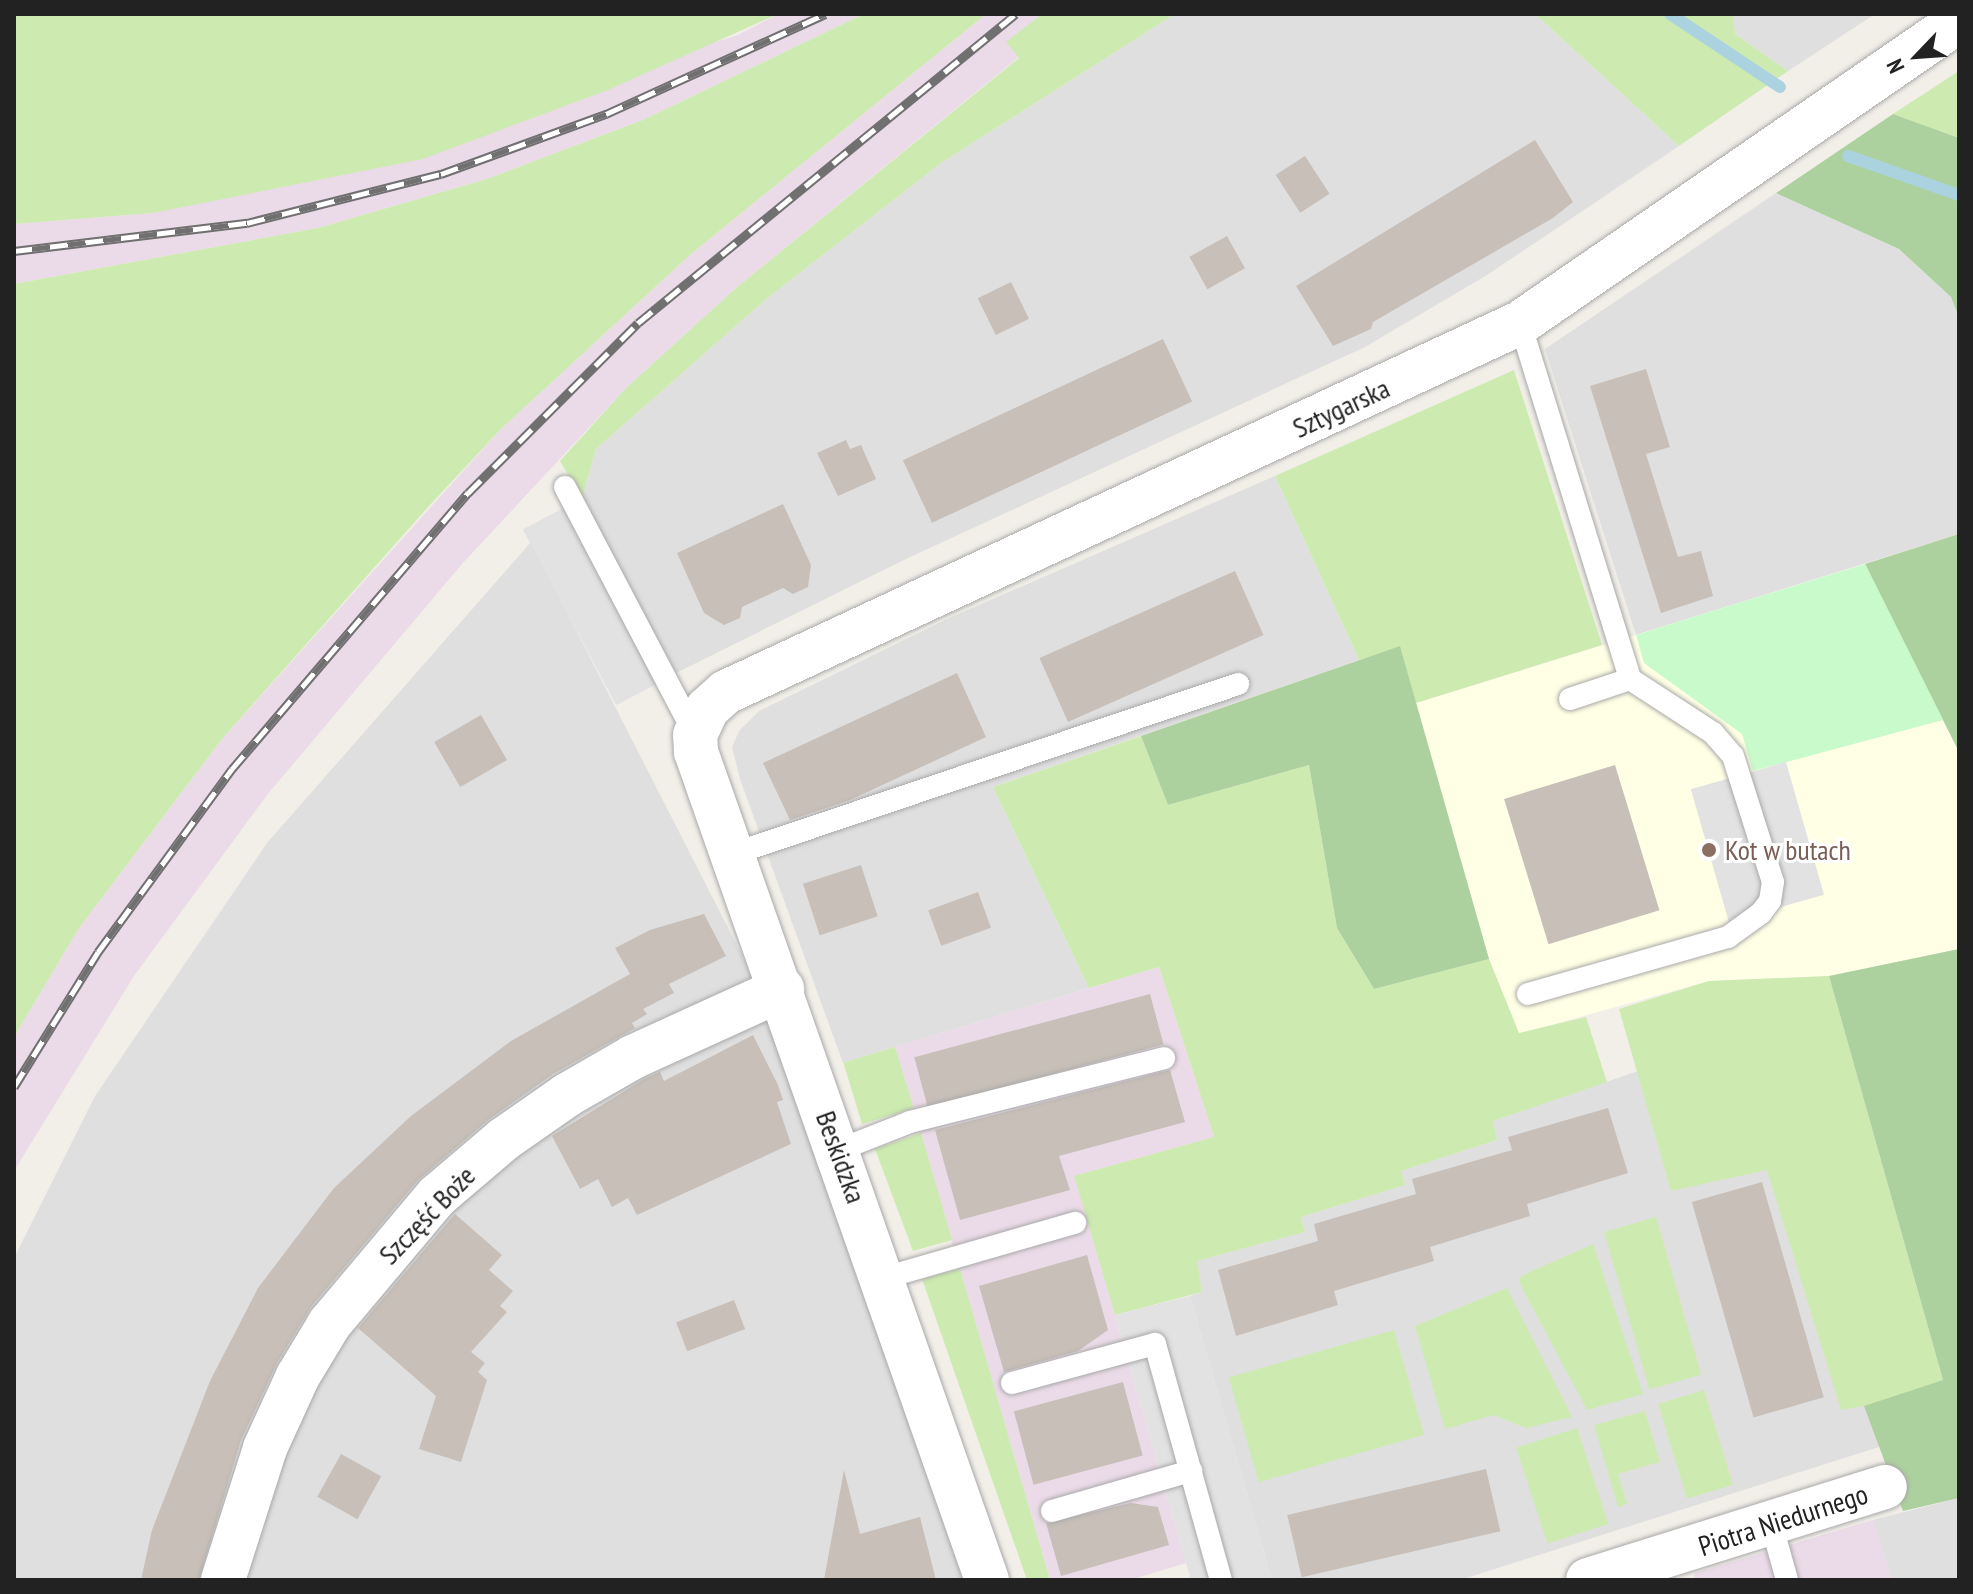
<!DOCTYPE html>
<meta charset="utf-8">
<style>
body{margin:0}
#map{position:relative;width:1973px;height:1594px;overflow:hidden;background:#f2efe9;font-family:"PT Sans Narrow",sans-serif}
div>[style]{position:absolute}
.residential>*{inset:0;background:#e0dfdf}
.industrial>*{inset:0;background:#ebdbe8}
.education>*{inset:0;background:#ffffe5}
.grass>*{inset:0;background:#cdebb0;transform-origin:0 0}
.forest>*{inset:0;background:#add19e}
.park>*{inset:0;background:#c8facc}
.parking>*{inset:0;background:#e2e2e2;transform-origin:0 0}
.stream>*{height:12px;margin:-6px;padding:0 6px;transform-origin:6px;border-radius:6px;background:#aad3df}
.building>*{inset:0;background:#c7bfb8;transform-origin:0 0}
.roads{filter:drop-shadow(0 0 2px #a9a9a9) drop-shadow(0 0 2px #a9a9a9)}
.lane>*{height:22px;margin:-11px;padding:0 11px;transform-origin:11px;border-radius:11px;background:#fff}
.street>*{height:44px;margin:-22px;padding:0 22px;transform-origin:22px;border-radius:22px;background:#fff}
.rail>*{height:9px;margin-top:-4.5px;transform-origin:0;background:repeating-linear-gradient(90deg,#fff 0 18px,#707070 0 36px);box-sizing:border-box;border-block:2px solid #707070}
.dots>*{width:22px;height:22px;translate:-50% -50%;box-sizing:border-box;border:4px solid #fff;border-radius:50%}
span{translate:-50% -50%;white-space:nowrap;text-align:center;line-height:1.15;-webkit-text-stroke:6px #fff;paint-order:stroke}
.street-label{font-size:28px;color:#222}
.education-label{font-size:28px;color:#785e54}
.left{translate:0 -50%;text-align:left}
.frame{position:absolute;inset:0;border:16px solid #222;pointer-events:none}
.north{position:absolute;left:1877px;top:16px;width:80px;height:80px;-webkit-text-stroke:6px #fff;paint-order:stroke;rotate:245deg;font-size:22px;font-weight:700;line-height:32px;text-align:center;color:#222}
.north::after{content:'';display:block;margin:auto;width:28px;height:36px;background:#222;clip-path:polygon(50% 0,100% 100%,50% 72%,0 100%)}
</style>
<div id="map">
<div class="residential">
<div style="clip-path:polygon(1175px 14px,1535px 14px,1679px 146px,1487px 275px,1365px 347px,908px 558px,676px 673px,582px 498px,596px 449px,765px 300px,941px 163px)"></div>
<div style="clip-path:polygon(1733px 14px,1875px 14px,1788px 71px,1735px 34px)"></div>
<div style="clip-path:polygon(1776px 193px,1899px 249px,1951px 297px,1959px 317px,1959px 534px,1636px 635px,1545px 349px)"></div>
<div style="clip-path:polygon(1275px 476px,1359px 660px,993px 787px,1089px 988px,843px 1063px,740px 779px,732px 747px,739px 731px,759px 711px,947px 619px)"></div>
<div style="clip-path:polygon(531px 542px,746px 963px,831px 1176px,969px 1580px,14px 1580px,14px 1258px,95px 1096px,267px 843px)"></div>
<div style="clip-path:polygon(1673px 1059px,1806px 1123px,1898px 1441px,1460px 1580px,1272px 1580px,1190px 1296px,1202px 1292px,1196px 1261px,1305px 1232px,1301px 1217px,1404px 1185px,1400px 1171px,1497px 1140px,1493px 1121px)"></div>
<div style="clip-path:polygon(1959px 1498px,1959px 1580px,1892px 1580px,1873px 1520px)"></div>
</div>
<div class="industrial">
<div style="clip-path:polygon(778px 14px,864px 14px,643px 120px,487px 179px,318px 228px,14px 284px,14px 224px,153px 213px,738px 35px)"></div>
<div style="clip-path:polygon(986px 14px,1042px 14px,1007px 42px,1019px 57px,736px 288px,625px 389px,462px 564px,267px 795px,134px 976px,14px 1171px,14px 1037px,79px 928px,222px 739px,501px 429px,691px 254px)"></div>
<div style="clip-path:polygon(1159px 967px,1214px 1137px,1075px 1176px,1186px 1563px,1130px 1580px,1050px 1580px,895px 1047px)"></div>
<div style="clip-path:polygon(1873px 1520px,1892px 1580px,1694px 1580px,1695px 1573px)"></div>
</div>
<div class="education">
<div style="clip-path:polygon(1865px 564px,1959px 752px,1959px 949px,1829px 976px,1709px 981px,1519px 1034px,1489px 959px,1416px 703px)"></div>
</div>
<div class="grass">
<div style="clip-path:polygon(14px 14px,778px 14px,608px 90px,423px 159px,153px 213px,14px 224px)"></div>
<div style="clip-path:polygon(864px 14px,986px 14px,691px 254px,501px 429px,429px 506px,222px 739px,79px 928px,14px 1037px,14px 284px,318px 228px,487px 179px,643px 120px)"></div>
<div style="clip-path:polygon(1042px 14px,1175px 14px,941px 163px,765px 300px,596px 449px,582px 498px,560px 461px,625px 389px,736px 288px,1019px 58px,1006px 42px)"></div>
<div style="clip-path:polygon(1535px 14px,1733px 14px,1735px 34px,1788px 71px,1679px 146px)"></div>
<div style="clip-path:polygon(1959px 71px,1959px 138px,1893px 114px)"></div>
<div style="clip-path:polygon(1514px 370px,1602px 645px,1416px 703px,1400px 647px,1359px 660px,1275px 476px)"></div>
<div style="clip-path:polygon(1141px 736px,1168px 805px,1309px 765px,1337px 928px,1374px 989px,1489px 959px,1519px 1033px,1586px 1017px,1607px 1082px,1493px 1121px,1497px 1140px,1401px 1171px,1405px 1185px,1301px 1217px,1305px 1232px,1197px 1261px,1202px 1292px,1115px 1315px,1074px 1176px,1214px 1137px,1159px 967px,1089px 988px,993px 787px)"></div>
<div style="clip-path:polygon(1829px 976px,1943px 1380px,1887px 1402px,1841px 1410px,1767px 1170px,1671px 1191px,1619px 1009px,1709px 981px)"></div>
<div style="left:895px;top:1047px;width:64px;height:54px;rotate:73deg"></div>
<div style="clip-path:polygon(921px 1133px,952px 1240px,913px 1251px,875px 1149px)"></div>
<div style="left:1656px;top:1217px;width:164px;height:54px;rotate:74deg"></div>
<div style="clip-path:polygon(1593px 1244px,1643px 1394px,1587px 1410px,1519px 1282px,1521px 1276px)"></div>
<div style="clip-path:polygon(960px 1269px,1050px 1580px,1027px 1580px,922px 1279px)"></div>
<div style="clip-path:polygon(1507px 1288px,1572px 1417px,1526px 1428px,1494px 1415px,1445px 1429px,1415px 1326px)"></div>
<div style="left:1394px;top:1330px;width:109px;height:172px;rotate:74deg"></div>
<div style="left:1704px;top:1390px;width:99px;height:48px;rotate:73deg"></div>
<div style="clip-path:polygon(1645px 1411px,1660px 1462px,1618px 1474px,1627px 1504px,1618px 1507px,1594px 1425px)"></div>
<div style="left:1577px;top:1428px;width:101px;height:64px;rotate:72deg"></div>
</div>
<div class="forest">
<div style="clip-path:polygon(1893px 114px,1959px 138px,1959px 317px,1951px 297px,1899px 249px,1776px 193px)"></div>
<div style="clip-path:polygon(1959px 534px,1959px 752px,1865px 564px)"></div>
<div style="clip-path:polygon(1400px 646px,1489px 959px,1374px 989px,1337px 928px,1309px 765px,1168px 805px,1141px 736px)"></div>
<div style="clip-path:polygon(1959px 949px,1959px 1498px,1903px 1511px,1864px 1406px,1943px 1380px,1829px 976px)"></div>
</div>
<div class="park">
<div style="clip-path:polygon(1865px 564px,1943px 720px,1753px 771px,1742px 734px,1644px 663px,1636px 635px)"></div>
</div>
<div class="parking">
<div style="left:582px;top:498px;width:199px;height:67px;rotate:62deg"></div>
<div style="left:1786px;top:762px;width:138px;height:99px;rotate:74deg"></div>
<div style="clip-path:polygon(1190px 1296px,1272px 1580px,1191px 1580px,1186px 1563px,1115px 1315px)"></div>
</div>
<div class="stream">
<div style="left:1670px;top:14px;width:132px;rotate:33.6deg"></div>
<div style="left:1848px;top:156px;width:118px;rotate:19.4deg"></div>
</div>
<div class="building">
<div style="clip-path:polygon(1535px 140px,1573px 202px,1553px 218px,1373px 322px,1371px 329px,1333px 346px,1296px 286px)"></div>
<div style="left:1305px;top:156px;width:45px;height:35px;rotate:57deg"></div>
<div style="left:1227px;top:236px;width:37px;height:43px;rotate:61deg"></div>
<div style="left:1011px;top:282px;width:41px;height:37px;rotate:64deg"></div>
<div style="left:1163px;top:339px;width:69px;height:287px;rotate:65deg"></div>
<div style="clip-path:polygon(1646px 369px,1670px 447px,1646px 454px,1678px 557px,1701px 551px,1713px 596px,1661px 613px,1590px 386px)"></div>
<div style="clip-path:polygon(846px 440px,850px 449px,861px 445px,876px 479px,838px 496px,817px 453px)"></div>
<div style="clip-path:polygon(783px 504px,811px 565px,808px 587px,793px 594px,783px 588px,742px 607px,740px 618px,724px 625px,704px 613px,677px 553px)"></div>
<div style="left:1235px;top:571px;width:70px;height:214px;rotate:66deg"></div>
<div style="clip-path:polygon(957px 673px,986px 737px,850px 800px,790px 820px,763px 763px)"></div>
<div style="left:481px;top:715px;width:52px;height:54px;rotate:60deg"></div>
<div style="left:1615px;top:765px;width:152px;height:116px;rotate:73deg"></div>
<div style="left:861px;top:865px;width:54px;height:61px;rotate:72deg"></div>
<div style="left:978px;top:892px;width:38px;height:53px;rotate:70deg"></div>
<div style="clip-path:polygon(704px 914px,726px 956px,669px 984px,674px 993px,643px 1009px,647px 1014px,632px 1023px,635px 1028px,553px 1074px,488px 1120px,418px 1180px,311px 1307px,277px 1363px,241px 1440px,199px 1580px,141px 1580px,152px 1530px,210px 1381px,258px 1288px,334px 1188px,411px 1116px,511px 1041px,630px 974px,615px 948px,650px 930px)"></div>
<div style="left:1150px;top:994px;width:52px;height:244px;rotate:75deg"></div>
<div style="clip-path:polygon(753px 1035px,778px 1085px,783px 1100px,777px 1102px,791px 1144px,637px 1215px,628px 1198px,612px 1207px,598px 1179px,580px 1189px,552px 1136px,644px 1079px,660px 1072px,664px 1081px)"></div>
<div style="clip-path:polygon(1170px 1070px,1185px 1122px,1059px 1156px,1070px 1190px,960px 1220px,935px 1130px)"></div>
<div style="clip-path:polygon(1608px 1108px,1628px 1173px,1527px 1204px,1530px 1216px,1430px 1247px,1434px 1261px,1334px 1291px,1338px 1305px,1236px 1336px,1218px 1270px,1318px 1241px,1314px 1224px,1416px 1194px,1412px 1179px,1512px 1150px,1508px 1137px)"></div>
<div style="left:1762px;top:1182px;width:224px;height:73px;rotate:74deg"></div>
<div style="clip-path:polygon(455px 1214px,502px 1255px,489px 1270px,513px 1291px,500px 1306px,507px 1312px,471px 1352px,485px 1363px,478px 1372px,487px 1380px,461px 1462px,419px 1449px,436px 1396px,358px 1328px)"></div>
<div style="clip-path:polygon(1087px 1255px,1108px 1330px,1078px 1351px,1004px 1372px,979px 1286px)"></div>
<div style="left:734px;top:1300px;width:31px;height:62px;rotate:69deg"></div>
<div style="left:1123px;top:1382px;width:76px;height:113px;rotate:75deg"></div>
<div style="left:341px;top:1454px;width:46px;height:49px;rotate:29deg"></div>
<div style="left:1486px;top:1469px;width:64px;height:204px;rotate:77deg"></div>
<div style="clip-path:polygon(844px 1470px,860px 1534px,920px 1517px,936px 1580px,824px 1580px)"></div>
<div style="clip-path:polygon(1131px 1503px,1158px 1507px,1169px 1545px,1061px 1576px,1046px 1523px)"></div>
</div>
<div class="roads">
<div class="lane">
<div style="left:1520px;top:323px;width:373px;rotate:72.8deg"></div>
<div style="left:1630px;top:679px;width:99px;rotate:33deg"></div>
<div style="left:1713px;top:733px;width:30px;rotate:49deg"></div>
<div style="left:1733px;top:756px;width:132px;rotate:72.4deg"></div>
<div style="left:1773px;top:882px;width:19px;rotate:99deg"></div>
<div style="left:1770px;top:901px;width:15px;rotate:127deg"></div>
<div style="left:1761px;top:913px;width:41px;rotate:144deg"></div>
<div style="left:1728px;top:937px;width:208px;rotate:164.1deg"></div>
<div style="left:565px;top:487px;width:280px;rotate:62.3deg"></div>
<div style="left:1570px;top:699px;width:63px;rotate:-18.4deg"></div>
<div style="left:733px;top:854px;width:533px;rotate:-18.6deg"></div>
<div style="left:839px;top:1150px;width:76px;rotate:-21.5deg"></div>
<div style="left:910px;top:1122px;width:262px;rotate:-14.1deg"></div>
<div style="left:884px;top:1278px;width:199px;rotate:-16.1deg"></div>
<div style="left:1012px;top:1383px;width:148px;rotate:-15.3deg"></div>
<div style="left:1155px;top:1344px;width:245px;rotate:74.4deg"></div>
<div style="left:1052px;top:1511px;width:145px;rotate:-16.1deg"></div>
<div style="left:1771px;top:1523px;width:59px;rotate:74.3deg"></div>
</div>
<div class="street">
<div style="left:223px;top:1580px;width:139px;rotate:-72.3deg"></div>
<div style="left:265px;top:1448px;width:79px;rotate:-65.4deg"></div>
<div style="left:298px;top:1376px;width:62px;rotate:-58.9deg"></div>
<div style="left:330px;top:1323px;width:166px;rotate:-49.9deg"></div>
<div style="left:437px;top:1196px;width:88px;rotate:-40.4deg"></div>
<div style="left:504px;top:1139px;width:77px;rotate:-34.9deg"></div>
<div style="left:567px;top:1095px;width:76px;rotate:-29.9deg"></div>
<div style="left:633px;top:1057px;width:164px;rotate:-24.5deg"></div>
<div style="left:987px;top:1580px;width:878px;rotate:-109.36deg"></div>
<div style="left:696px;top:752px;width:17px;rotate:-93deg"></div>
<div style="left:695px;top:735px;width:29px;rotate:-65deg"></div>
<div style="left:707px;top:709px;width:25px;rotate:-42deg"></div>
<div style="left:726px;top:692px;width:876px;rotate:-24.93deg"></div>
<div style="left:1520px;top:323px;width:533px;rotate:-34.53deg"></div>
<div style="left:1588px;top:1580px;width:311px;rotate:-17.4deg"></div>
</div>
</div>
<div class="rail">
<div style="left:14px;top:251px;width:235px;rotate:-6.9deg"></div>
<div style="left:247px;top:223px;width:200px;rotate:-14.2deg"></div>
<div style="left:441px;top:174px;width:176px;rotate:-20deg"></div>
<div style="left:606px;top:114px;width:241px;rotate:-24.5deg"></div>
<div style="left:14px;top:1087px;width:159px;rotate:-58.1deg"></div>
<div style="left:98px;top:952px;width:227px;rotate:-53.8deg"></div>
<div style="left:232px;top:769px;width:363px;rotate:-49.5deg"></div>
<div style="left:468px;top:493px;width:240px;rotate:-45deg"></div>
<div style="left:638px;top:323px;width:488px;rotate:-39.3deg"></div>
</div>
<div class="dots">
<div style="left:1709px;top:850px;background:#8d6e63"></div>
</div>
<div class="street-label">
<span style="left:1341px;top:408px;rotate:-25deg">Sztygarska</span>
<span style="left:841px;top:1157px;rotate:70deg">Beskidzka</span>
<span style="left:427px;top:1215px;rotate:-46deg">Szczęść Boże</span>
<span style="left:1783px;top:1520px;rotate:-18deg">Piotra Niedurnego</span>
</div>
<div class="education-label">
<span class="left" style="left:1725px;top:850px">Kot w butach</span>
</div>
<div class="frame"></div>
<div class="north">N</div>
</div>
